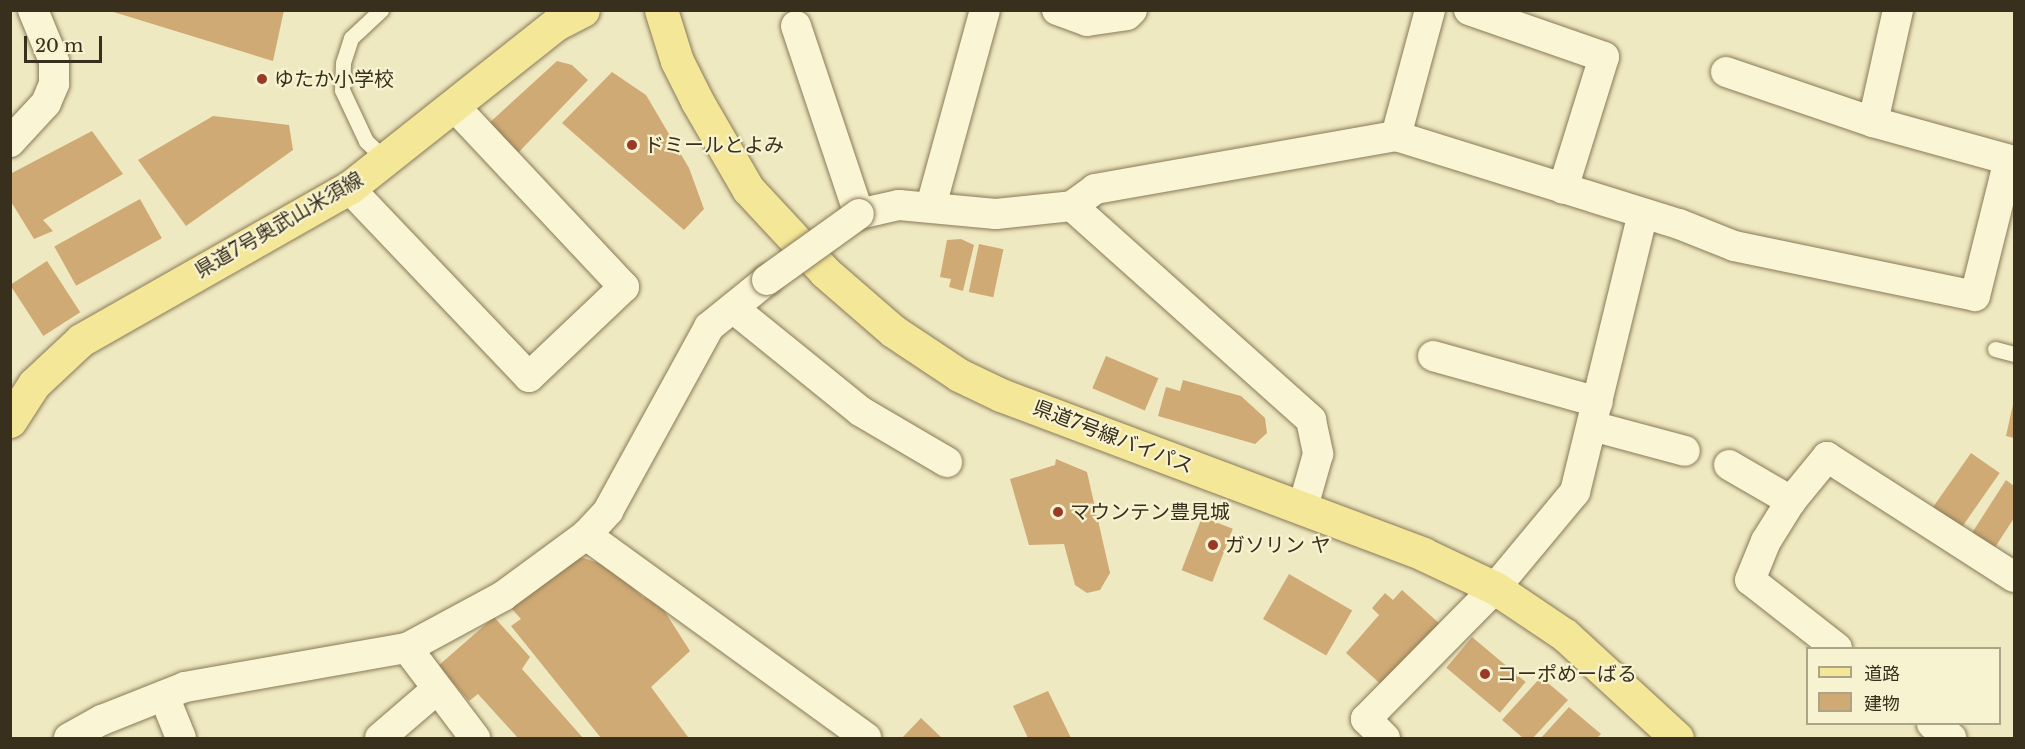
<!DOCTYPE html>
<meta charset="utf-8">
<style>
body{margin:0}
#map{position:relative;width:2025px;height:749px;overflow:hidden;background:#efe9c1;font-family:"Libre Baskerville","Noto Sans JP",serif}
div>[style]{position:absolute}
.building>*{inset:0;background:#cfaa75;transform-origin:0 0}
.roads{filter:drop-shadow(0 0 2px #897a58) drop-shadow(0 0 2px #897a58)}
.lane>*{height:15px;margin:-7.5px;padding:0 7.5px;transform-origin:7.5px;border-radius:7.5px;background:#faf5d4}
.street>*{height:30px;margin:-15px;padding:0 15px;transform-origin:15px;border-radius:15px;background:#faf5d4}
.primary>*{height:33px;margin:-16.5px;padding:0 16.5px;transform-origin:16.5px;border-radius:16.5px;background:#f4e797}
.bridges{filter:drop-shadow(0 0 2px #897a58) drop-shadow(0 0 2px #897a58)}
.street-bridge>*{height:30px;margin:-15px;padding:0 15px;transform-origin:15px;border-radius:15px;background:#faf5d4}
.dots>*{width:16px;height:16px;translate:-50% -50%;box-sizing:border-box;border:3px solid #f7f2d0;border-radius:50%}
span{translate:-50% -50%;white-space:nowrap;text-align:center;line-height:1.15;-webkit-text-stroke:4.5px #f7f2d0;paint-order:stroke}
.poi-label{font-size:20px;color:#382f1d}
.left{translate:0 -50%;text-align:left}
.street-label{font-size:20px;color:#382f1d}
.frame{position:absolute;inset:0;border:12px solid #382f1d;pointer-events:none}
.legend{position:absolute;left:1806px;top:647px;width:195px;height:78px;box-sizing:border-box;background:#f7f2d0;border:2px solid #aba488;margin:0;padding:8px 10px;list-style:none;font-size:18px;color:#382f1d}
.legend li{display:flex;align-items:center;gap:12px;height:30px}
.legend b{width:30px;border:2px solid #aba488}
.scale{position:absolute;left:24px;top:36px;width:78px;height:27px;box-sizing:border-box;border:3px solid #382f1d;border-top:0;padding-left:8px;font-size:18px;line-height:21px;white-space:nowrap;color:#382f1d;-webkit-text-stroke:4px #f7f2d0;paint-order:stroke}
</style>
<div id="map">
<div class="building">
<div style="clip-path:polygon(107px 10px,284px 10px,273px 61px)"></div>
<div style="clip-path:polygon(557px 61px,572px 65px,588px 80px,516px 155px,487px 125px)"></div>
<div style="clip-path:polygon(612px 72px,646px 95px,689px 168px,704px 209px,684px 230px,562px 123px)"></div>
<div style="clip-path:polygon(213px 116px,289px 125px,293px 150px,186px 226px,138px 160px)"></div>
<div style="clip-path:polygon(92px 131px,123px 174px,43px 220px,53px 231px,34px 239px,10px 200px,10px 174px)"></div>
<div style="left:140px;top:199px;width:45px;height:98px;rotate:61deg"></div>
<div style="clip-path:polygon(961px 239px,974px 245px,963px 291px,949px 287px,951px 279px,940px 277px,947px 240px)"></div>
<div style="left:979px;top:244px;width:25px;height:49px;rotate:12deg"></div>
<div style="left:47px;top:261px;width:61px;height:44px;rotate:57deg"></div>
<div style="left:1106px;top:356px;width:57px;height:35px;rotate:23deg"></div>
<div style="clip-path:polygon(1183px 380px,1241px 396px,1265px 418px,1267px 433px,1255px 444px,1158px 416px,1166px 387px,1180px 391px)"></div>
<div style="clip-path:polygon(2014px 400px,2014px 438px,2006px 436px)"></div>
<div style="left:1971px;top:453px;width:35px;height:66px;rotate:35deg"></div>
<div style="clip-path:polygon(1056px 459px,1087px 472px,1110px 573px,1100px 590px,1087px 593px,1075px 585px,1064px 544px,1029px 545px,1010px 479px,1055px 465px)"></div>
<div style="clip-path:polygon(2006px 480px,2014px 486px,2014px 518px,1994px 549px,1972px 533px)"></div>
<div style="left:1202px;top:517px;width:33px;height:57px;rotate:21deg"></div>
<div style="clip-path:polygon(575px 555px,610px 567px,643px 597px,660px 604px,690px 651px,651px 687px,688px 737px,686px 738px,601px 738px,511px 626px,521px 619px,510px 607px)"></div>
<div style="left:1289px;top:574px;width:73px;height:52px;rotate:30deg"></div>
<div style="clip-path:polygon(1402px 590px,1440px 624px,1384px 687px,1346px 653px,1379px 615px,1372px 608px,1385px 593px,1393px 600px)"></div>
<div style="clip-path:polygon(494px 617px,530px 657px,522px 669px,583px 738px,518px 738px,478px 694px,469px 701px,438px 666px)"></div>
<div style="left:1472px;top:637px;width:70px;height:40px;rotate:40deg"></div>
<div style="clip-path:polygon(1541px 677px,1568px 700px,1533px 738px,1523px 738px,1502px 720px)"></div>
<div style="clip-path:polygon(1048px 691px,1071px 738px,1028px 738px,1013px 706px)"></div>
<div style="clip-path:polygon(1569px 707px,1601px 734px,1597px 738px,1541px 738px)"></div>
<div style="clip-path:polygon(921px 718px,942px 738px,902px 738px)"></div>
</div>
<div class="roads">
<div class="lane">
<div style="left:381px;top:10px;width:41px;rotate:137deg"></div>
<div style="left:351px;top:38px;width:26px;rotate:108deg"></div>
<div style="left:343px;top:63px;width:27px;rotate:92deg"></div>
<div style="left:342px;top:90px;width:56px;rotate:64.8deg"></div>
<div style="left:366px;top:141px;width:28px;rotate:44deg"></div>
<div style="left:1995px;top:349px;width:20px;rotate:15deg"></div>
</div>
<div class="street">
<div style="left:1057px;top:10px;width:32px;rotate:20deg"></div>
<div style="left:1087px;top:21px;width:40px;rotate:-8.5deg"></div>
<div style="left:1127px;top:15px;width:7px;rotate:-45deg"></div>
<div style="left:1469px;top:10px;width:143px;rotate:19.2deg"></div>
<div style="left:1604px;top:57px;width:138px;rotate:107.3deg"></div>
<div style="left:796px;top:26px;width:198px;rotate:71.5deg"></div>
<div style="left:859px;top:214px;width:41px;rotate:-12.7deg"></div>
<div style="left:899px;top:205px;width:97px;rotate:5.3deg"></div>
<div style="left:996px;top:214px;width:76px;rotate:-6deg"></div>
<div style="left:1072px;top:206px;width:29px;rotate:-36deg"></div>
<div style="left:1095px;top:189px;width:306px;rotate:-10deg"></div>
<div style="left:1396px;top:136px;width:296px;rotate:17.3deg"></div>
<div style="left:1679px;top:224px;width:59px;rotate:21.8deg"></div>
<div style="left:1734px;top:246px;width:246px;rotate:11.7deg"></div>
<div style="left:1975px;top:296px;width:140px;rotate:-76deg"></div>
<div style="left:1726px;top:72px;width:155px;rotate:18.8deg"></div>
<div style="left:1873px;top:122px;width:146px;rotate:15.5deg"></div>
<div style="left:1873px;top:122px;width:115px;rotate:-77.4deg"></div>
<div style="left:1396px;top:136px;width:131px;rotate:-74.9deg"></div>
<div style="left:10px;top:142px;width:53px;rotate:-47.3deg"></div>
<div style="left:46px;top:103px;width:21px;rotate:-67deg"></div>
<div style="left:54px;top:84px;width:23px;rotate:-90deg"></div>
<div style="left:54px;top:61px;width:55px;rotate:-112.4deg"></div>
<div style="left:349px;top:188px;width:261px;rotate:46.4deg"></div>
<div style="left:529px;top:377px;width:131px;rotate:-43.5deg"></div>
<div style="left:624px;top:287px;width:248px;rotate:-133.2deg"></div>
<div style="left:931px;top:206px;width:203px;rotate:-74.6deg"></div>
<div style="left:1072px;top:206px;width:321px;rotate:41.8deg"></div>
<div style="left:1311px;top:420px;width:35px;rotate:78deg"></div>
<div style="left:1318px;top:454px;width:55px;rotate:105.8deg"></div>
<div style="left:733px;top:308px;width:164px;rotate:39deg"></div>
<div style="left:860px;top:411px;width:101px;rotate:30.4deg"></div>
<div style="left:1433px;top:356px;width:171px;rotate:15.6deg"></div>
<div style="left:1592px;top:426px;width:96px;rotate:15deg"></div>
<div style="left:1729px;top:465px;width:72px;rotate:30.1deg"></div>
<div style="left:586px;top:535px;width:346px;rotate:35.9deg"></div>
<div style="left:407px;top:648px;width:113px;rotate:52.9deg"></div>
<div style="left:1837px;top:648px;width:110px;rotate:-142deg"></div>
<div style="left:1750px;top:580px;width:42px;rotate:-67.7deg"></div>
<div style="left:1766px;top:541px;width:47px;rotate:-58deg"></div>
<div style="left:1791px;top:501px;width:57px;rotate:-50.7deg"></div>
<div style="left:1827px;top:457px;width:222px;rotate:32.7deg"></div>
<div style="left:164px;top:696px;width:45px;rotate:68deg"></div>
<div style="left:1932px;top:724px;width:24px;rotate:36deg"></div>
<div style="left:69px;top:738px;width:38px;rotate:-29deg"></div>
<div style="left:102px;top:720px;width:89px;rotate:-21.7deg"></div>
<div style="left:185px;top:687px;width:225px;rotate:-10deg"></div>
<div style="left:407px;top:648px;width:109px;rotate:-28.4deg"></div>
<div style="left:503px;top:596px;width:103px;rotate:-36.3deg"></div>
<div style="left:586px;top:535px;width:33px;rotate:-47deg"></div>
<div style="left:608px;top:511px;width:210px;rotate:-61.2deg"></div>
<div style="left:709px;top:327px;width:75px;rotate:-39deg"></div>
<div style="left:380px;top:738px;width:75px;rotate:-40.7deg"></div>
<div style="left:1385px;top:738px;width:27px;rotate:-135deg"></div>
<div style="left:1366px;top:719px;width:184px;rotate:-45.4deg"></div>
<div style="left:1495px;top:588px;width:125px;rotate:-50.2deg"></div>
<div style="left:1575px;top:492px;width:286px;rotate:-76.3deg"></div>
</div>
<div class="primary">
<div style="left:661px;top:10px;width:53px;rotate:72.6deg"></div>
<div style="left:677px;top:61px;width:45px;rotate:63.4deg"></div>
<div style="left:697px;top:101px;width:102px;rotate:59.9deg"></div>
<div style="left:748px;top:189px;width:113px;rotate:47.1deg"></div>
<div style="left:825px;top:272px;width:90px;rotate:40.9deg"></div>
<div style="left:893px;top:331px;width:79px;rotate:33.7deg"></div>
<div style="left:959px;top:375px;width:47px;rotate:25.5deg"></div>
<div style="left:1001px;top:395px;width:451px;rotate:20.6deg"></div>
<div style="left:1423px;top:554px;width:80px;rotate:25.3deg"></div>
<div style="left:1495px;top:588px;width:84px;rotate:33.9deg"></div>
<div style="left:1565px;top:635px;width:152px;rotate:42.6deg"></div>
<div style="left:10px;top:421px;width:44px;rotate:-57deg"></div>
<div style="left:34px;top:384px;width:64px;rotate:-43.1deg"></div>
<div style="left:81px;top:340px;width:308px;rotate:-29.6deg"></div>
<div style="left:349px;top:188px;width:264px;rotate:-38.4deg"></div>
<div style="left:556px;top:24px;width:30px;rotate:-27deg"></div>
</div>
</div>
<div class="bridges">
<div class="street-bridge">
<div style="left:767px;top:280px;width:113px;rotate:-35.7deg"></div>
</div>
</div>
<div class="dots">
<div style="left:262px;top:79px;background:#9a3926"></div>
<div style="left:632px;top:145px;background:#9a3926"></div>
<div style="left:1058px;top:512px;background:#9a3926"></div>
<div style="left:1213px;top:545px;background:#9a3926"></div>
<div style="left:1485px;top:674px;background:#9a3926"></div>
</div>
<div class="poi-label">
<span class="left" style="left:274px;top:79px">ゆたか小学校</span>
<span class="left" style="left:644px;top:145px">ドミールとよみ</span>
<span class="left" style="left:1070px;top:512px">マウンテン豊見城</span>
<span class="left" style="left:1225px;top:545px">ガソリン ヤ</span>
<span class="left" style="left:1497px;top:674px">コーポめーばる</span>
</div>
<div class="street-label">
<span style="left:279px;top:225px;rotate:-30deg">県道7号奥武山米須線</span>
<span style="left:1113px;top:437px;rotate:21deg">県道7号線バイパス</span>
</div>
<div class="frame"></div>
<ul class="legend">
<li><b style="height:8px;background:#f4e797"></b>道路</li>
<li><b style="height:16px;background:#cfaa75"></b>建物</li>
</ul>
<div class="scale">20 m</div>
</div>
